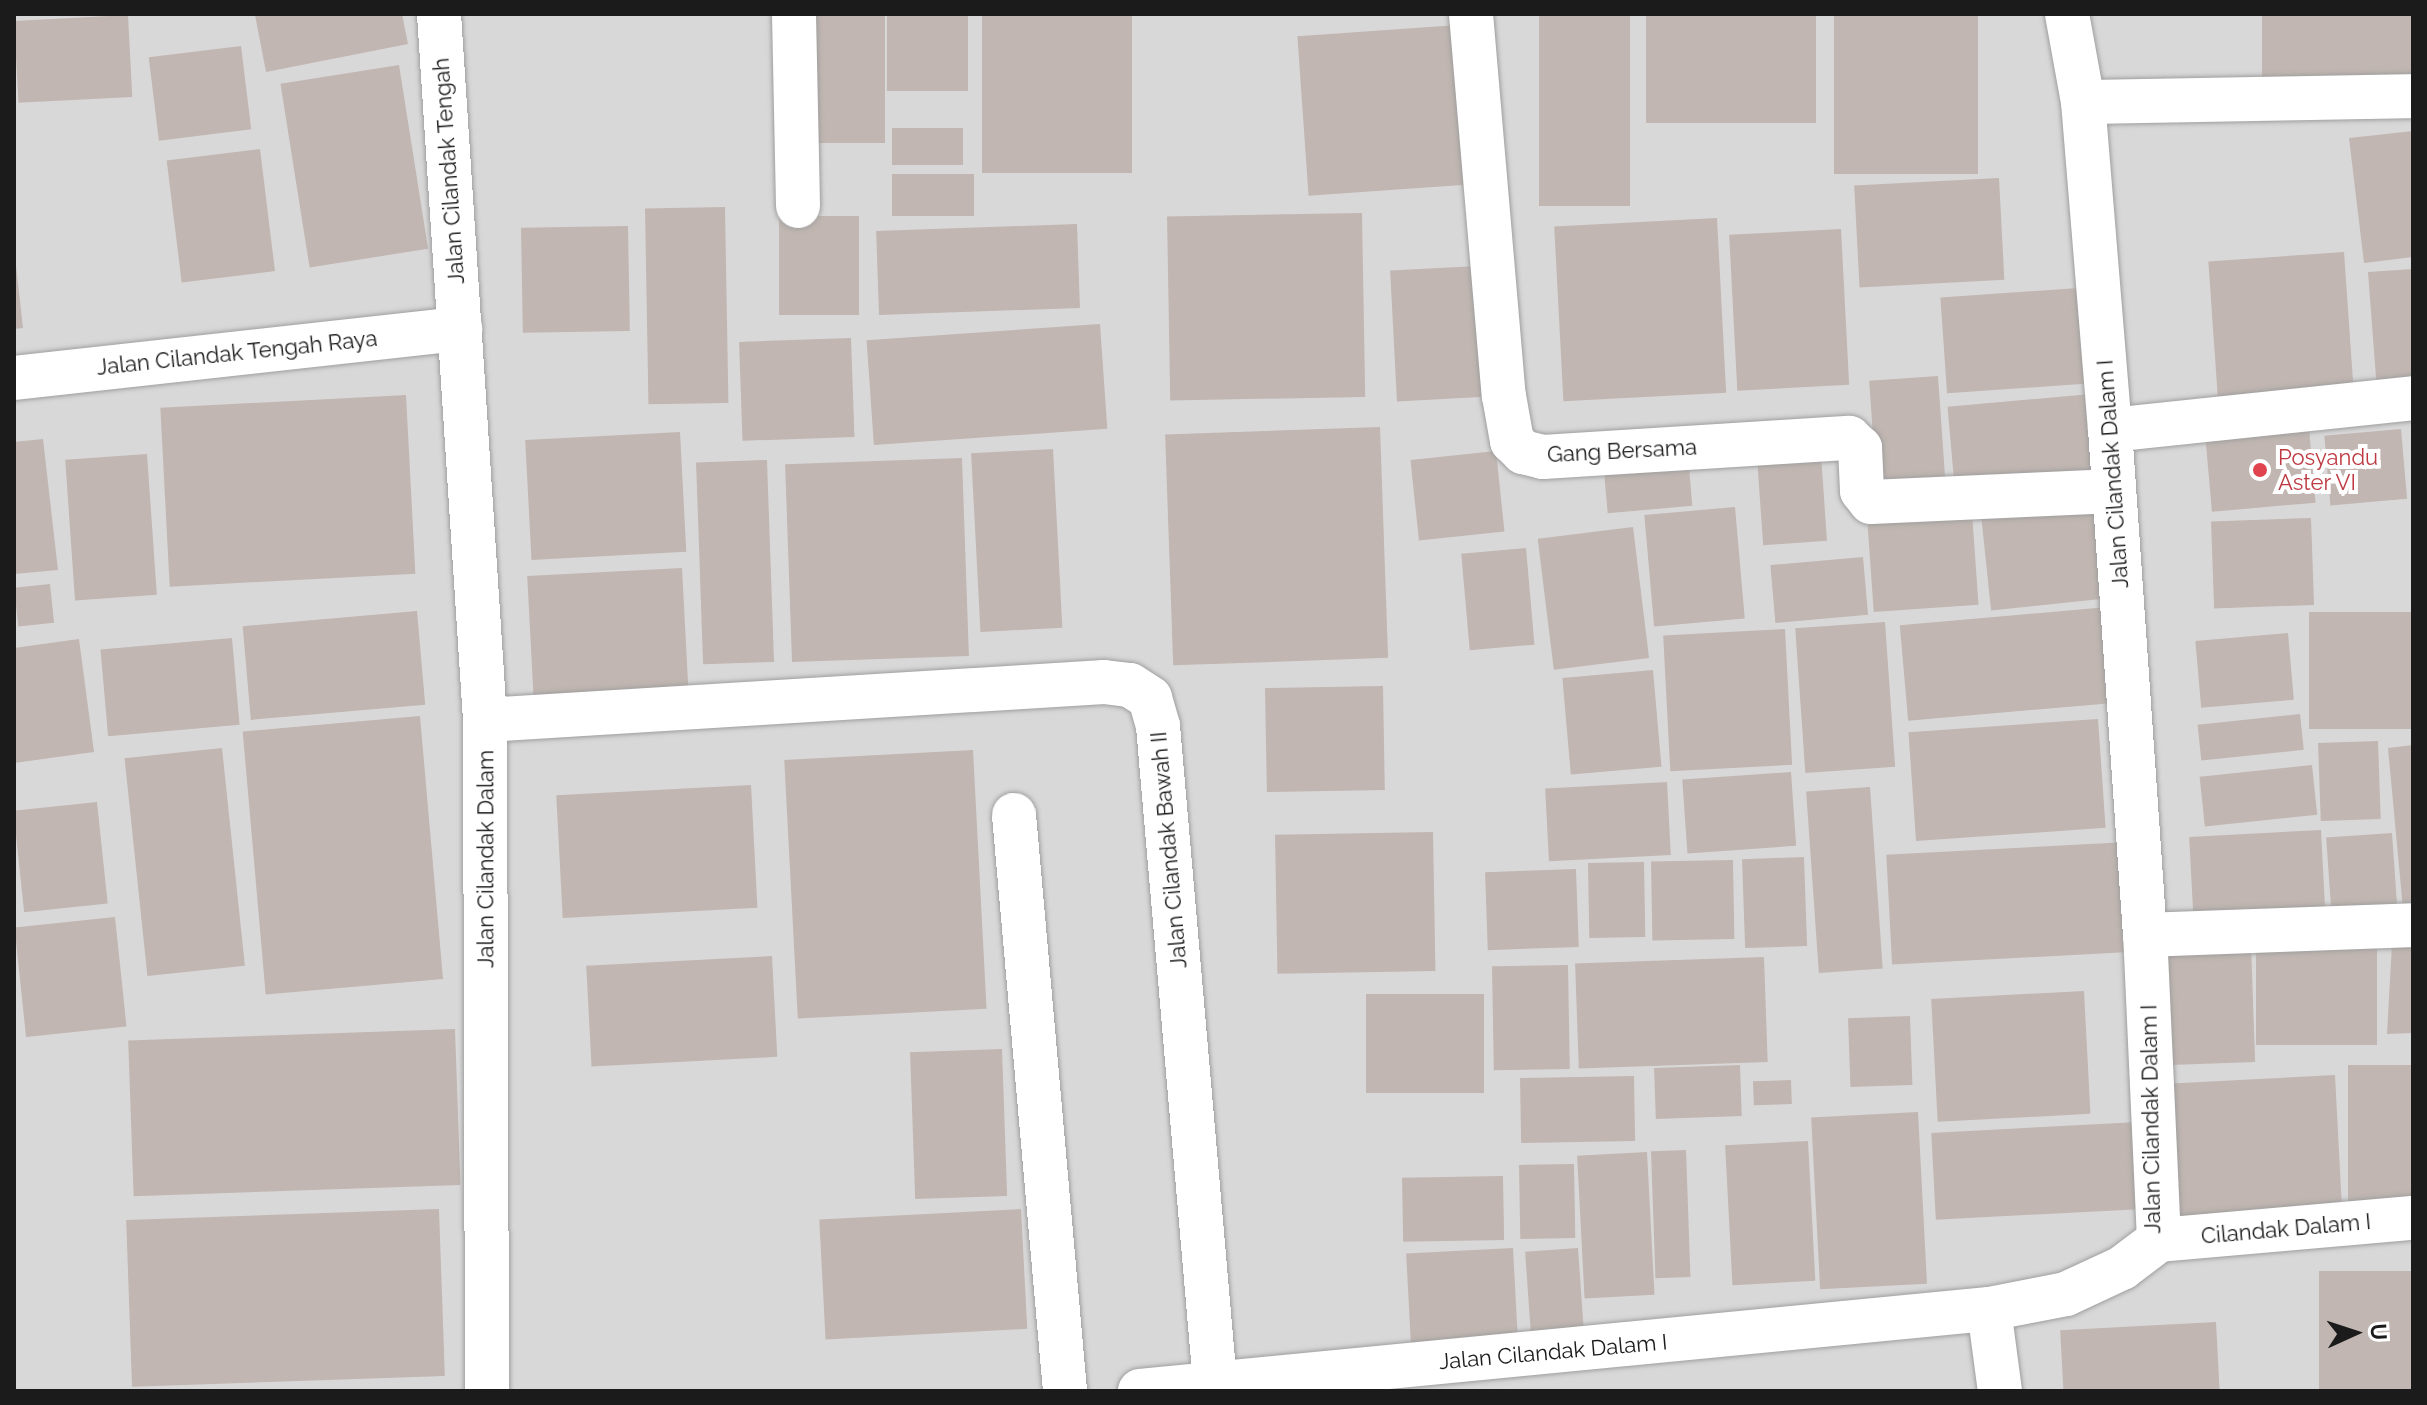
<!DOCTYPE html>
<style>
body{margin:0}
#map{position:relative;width:2427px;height:1405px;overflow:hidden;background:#ece7e1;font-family:Raleway,sans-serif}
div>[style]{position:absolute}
.residential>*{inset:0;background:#d9d8d9;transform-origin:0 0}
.building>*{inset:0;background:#c1b6b1;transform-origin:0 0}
.roads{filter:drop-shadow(0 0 2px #9f9f9f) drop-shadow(0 0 2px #9f9f9f)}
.minor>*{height:44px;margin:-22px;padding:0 22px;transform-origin:22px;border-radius:22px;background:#fff}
.tertiary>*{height:44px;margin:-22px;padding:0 22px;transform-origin:22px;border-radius:22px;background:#fff}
.dots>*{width:22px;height:22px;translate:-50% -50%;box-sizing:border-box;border:4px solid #fff;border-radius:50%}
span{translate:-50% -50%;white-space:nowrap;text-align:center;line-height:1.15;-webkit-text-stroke:8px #fff;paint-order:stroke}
.street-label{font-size:22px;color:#1b1b1b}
.health-label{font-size:22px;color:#be3a42}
.left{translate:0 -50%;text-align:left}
.frame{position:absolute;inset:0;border:16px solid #1b1b1b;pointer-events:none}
.north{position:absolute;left:2315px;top:1293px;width:80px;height:80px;-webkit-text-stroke:6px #fff;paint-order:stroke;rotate:87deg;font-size:22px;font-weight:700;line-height:32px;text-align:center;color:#1b1b1b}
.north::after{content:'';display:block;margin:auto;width:28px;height:36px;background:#1b1b1b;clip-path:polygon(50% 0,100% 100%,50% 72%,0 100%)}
</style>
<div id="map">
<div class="residential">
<div style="left:14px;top:14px;width:2399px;height:1377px"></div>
</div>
<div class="building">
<div style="clip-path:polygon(261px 14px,402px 14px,408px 44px,266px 72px,255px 15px)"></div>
<div style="left:802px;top:14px;width:83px;height:129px"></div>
<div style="left:887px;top:14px;width:81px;height:77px"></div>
<div style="left:982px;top:14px;width:150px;height:159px"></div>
<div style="left:1539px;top:14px;width:91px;height:192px"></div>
<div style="left:1646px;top:14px;width:170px;height:109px"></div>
<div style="left:1834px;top:14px;width:144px;height:160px"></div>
<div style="left:2262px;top:14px;width:151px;height:71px"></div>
<div style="left:128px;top:15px;width:82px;height:114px;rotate:87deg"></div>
<div style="left:1458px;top:25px;width:160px;height:161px;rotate:86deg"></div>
<div style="left:241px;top:46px;width:84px;height:93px;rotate:83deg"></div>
<div style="left:399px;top:65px;width:186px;height:120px;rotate:81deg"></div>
<div style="left:963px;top:128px;width:37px;height:71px;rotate:90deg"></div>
<div style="clip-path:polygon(2413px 131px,2413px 257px,2364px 263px,2349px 138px)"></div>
<div style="left:260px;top:149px;width:123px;height:94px;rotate:83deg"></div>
<div style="left:974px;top:174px;width:42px;height:82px;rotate:90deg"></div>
<div style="left:1999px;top:178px;width:102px;height:145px;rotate:87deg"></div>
<div style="left:725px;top:207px;width:196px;height:80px;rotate:89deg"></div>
<div style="left:1362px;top:213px;width:184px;height:195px;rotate:89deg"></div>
<div style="left:779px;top:216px;width:80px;height:99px"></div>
<div style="left:1717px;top:218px;width:175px;height:163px;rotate:87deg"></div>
<div style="left:1077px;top:224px;width:84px;height:201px;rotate:88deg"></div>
<div style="left:628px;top:226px;width:105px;height:107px;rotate:89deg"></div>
<div style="left:1841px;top:229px;width:156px;height:112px;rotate:87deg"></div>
<div style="clip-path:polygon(14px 248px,23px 328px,14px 329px)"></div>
<div style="left:2344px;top:252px;width:135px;height:136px;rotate:86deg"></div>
<div style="left:1478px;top:266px;width:131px;height:88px;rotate:87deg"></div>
<div style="clip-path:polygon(2413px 269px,2413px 388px,2377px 391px,2368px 272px)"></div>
<div style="left:2092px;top:287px;width:96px;height:152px;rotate:86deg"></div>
<div style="left:1100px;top:324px;width:105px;height:234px;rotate:86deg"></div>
<div style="left:851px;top:338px;width:99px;height:112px;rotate:88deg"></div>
<div style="left:1938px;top:376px;width:119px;height:69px;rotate:86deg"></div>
<div style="left:2092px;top:394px;width:86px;height:145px;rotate:85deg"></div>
<div style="left:406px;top:395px;width:179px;height:246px;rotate:87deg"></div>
<div style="left:1380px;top:427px;width:231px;height:215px;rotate:88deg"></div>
<div style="left:2309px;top:428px;width:75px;height:104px;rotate:85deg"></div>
<div style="left:2401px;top:429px;width:70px;height:77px;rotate:85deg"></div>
<div style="left:680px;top:432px;width:120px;height:155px;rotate:87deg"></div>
<div style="clip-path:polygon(43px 439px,58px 570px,14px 574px,14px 442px)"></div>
<div style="left:1053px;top:449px;width:179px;height:82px;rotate:87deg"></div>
<div style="left:1496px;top:451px;width:81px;height:86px;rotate:84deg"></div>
<div style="left:147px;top:454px;width:141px;height:82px;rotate:86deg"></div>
<div style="left:1821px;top:455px;width:86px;height:64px;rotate:86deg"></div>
<div style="left:1688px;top:456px;width:50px;height:85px;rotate:85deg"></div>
<div style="left:962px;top:458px;width:198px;height:177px;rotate:88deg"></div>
<div style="left:767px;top:460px;width:202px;height:71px;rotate:88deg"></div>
<div style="left:2095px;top:499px;width:100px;height:115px;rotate:84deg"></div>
<div style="left:1735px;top:507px;width:112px;height:91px;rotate:85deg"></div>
<div style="left:1972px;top:512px;width:93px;height:105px;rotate:86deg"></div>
<div style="left:2311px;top:518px;width:87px;height:100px;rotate:88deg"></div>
<div style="left:1633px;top:527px;width:132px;height:96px;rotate:83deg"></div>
<div style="left:1526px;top:548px;width:97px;height:65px;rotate:85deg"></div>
<div style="left:1863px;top:557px;width:58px;height:93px;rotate:85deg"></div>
<div style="left:682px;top:568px;width:129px;height:155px;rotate:87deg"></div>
<div style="left:50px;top:584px;width:39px;height:36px;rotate:84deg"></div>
<div style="left:2108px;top:607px;width:96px;height:209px;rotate:85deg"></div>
<div style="left:417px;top:611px;width:94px;height:175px;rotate:85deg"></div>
<div style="left:2413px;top:612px;width:117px;height:104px;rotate:90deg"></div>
<div style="left:1885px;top:622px;width:145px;height:90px;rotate:86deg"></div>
<div style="left:1785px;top:629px;width:136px;height:122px;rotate:87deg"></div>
<div style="left:2288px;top:633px;width:67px;height:93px;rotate:85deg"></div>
<div style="left:232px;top:638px;width:87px;height:132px;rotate:85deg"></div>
<div style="clip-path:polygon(79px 639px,94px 752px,14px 763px,14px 648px)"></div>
<div style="left:1653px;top:670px;width:97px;height:91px;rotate:85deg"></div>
<div style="left:1383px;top:686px;width:104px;height:118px;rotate:89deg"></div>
<div style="left:2300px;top:714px;width:36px;height:103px;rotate:84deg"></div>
<div style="left:420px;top:716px;width:264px;height:178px;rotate:85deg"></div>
<div style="left:2098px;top:719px;width:109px;height:190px;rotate:86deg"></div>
<div style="left:2378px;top:741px;width:78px;height:60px;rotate:88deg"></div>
<div style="clip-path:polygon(2413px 745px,2413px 908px,2403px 909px,2388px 748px)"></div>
<div style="left:222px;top:748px;width:219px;height:98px;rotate:84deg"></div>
<div style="left:973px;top:750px;width:259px;height:189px;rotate:87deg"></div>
<div style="left:2312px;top:765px;width:50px;height:113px;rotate:84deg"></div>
<div style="left:1791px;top:772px;width:74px;height:109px;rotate:86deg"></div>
<div style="left:1667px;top:782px;width:73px;height:122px;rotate:87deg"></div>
<div style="left:751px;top:785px;width:123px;height:195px;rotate:87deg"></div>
<div style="left:1870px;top:787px;width:182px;height:64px;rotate:86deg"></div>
<div style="left:97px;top:802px;width:102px;height:84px;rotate:84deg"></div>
<div style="left:2321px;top:830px;width:85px;height:132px;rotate:87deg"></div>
<div style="left:1433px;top:832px;width:139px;height:158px;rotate:89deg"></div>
<div style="left:2392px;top:833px;width:78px;height:66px;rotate:86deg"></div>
<div style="left:2128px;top:842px;width:110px;height:242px;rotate:87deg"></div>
<div style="left:1804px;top:857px;width:89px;height:62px;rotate:88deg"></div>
<div style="left:1733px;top:860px;width:79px;height:82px;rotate:89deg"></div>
<div style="left:1644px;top:862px;width:75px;height:56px;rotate:89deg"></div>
<div style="left:1576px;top:869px;width:78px;height:91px;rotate:88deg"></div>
<div style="left:115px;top:917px;width:110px;height:101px;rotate:84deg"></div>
<div style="left:2377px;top:942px;width:103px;height:121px;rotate:90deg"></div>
<div style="clip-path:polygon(2413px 942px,2413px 1033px,2387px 1034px,2392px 943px)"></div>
<div style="left:2251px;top:944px;width:118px;height:92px;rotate:88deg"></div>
<div style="left:772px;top:956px;width:101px;height:186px;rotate:87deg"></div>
<div style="left:1764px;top:957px;width:105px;height:189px;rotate:88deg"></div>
<div style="left:1568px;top:965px;width:104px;height:76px;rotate:89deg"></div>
<div style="left:2084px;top:991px;width:123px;height:153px;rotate:87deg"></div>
<div style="left:1366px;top:994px;width:118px;height:99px"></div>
<div style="left:1910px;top:1016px;width:69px;height:62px;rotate:88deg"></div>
<div style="left:455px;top:1029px;width:156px;height:327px;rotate:88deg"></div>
<div style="left:1002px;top:1049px;width:147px;height:92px;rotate:88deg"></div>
<div style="left:1740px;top:1065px;width:51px;height:86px;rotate:88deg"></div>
<div style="left:2413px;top:1065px;width:137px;height:65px;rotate:90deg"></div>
<div style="left:2335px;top:1075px;width:139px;height:168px;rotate:87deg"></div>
<div style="left:1634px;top:1076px;width:65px;height:114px;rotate:89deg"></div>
<div style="left:1791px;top:1080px;width:24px;height:38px;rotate:88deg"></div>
<div style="left:1918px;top:1112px;width:172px;height:107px;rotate:87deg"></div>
<div style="left:2139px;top:1122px;width:87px;height:208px;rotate:87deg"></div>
<div style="left:1808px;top:1141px;width:140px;height:83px;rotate:87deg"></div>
<div style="left:1686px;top:1150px;width:127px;height:35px;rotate:88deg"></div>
<div style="left:1647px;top:1152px;width:143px;height:70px;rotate:87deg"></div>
<div style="left:1574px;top:1164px;width:74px;height:55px;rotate:89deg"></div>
<div style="left:1503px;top:1176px;width:64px;height:101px;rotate:89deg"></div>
<div style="left:439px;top:1209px;width:167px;height:313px;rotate:88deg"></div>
<div style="left:1021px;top:1209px;width:120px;height:202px;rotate:87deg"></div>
<div style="left:1513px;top:1248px;width:97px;height:107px;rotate:87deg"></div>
<div style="left:1578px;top:1248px;width:81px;height:53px;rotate:86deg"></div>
<div style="left:2413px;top:1271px;width:120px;height:94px;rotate:90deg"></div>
<div style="left:2216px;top:1322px;width:69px;height:156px;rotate:87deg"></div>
</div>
<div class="roads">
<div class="minor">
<div style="left:794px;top:14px;width:192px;rotate:88.8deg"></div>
<div style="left:1471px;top:14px;width:383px;rotate:85.1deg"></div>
<div style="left:1504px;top:396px;width:46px;rotate:79.9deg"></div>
<div style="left:1512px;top:441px;width:16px;rotate:45deg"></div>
<div style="left:1523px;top:452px;width:21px;rotate:14deg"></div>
<div style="left:1543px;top:457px;width:307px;rotate:-3.6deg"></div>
<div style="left:1849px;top:438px;width:15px;rotate:42deg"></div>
<div style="left:1860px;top:448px;width:43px;rotate:87.3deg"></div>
<div style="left:1862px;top:491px;width:14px;rotate:51deg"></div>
<div style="left:1871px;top:502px;width:243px;rotate:-2.6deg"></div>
<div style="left:2083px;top:102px;width:330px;rotate:-1deg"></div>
<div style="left:2110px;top:430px;width:305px;rotate:-6deg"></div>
<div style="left:485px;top:720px;width:620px;rotate:-3.51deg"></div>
<div style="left:1104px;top:682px;width:26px;rotate:7deg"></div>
<div style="left:1130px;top:685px;width:24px;rotate:33deg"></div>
<div style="left:1150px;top:698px;width:29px;rotate:74deg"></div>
<div style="left:1158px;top:726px;width:659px;rotate:85.04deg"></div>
<div style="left:1014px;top:815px;width:578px;rotate:84.94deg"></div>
<div style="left:2145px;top:935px;width:268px;rotate:-2.1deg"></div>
<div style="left:2159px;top:1240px;width:255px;rotate:-5deg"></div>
<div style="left:1989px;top:1309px;width:83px;rotate:82.4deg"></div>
<div style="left:1140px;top:1391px;width:853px;rotate:-5.52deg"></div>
<div style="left:1989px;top:1309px;width:78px;rotate:-11deg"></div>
<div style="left:2066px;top:1294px;width:62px;rotate:-24.9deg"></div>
<div style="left:2122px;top:1268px;width:46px;rotate:-37.1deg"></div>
<div style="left:2159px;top:1240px;width:305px;rotate:-92.6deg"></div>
<div style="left:2145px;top:935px;width:506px;rotate:-93.96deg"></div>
<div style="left:2110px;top:430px;width:329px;rotate:-94.7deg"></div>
<div style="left:2083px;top:102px;width:89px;rotate:-100.3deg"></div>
</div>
<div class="tertiary">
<div style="left:439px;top:14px;width:707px;rotate:86.27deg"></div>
<div style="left:485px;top:720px;width:671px;rotate:89.83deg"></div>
<div style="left:14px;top:378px;width:449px;rotate:-6.3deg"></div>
</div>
</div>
<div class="dots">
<div style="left:2260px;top:470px;background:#e0444e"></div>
</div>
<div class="street-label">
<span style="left:449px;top:171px;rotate:-94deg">Jalan Cilandak Tengah</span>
<span style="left:237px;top:353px;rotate:-6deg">Jalan Cilandak Tengah Raya</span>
<span style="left:1622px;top:451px;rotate:-3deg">Gang Bersama</span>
<span style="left:2113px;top:474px;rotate:-94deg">Jalan Cilandak Dalam I</span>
<span style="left:1169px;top:850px;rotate:-95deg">Jalan Cilandak Bawah II</span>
<span style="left:486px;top:859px;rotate:-90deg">Jalan Cilandak Dalam</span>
<span style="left:2151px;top:1119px;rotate:-91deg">Jalan Cilandak Dalam I</span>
<span style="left:2286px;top:1229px;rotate:-5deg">Cilandak Dalam I</span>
<span style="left:1553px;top:1352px;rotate:-5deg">Jalan Cilandak Dalam I</span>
</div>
<div class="health-label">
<span class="left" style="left:2278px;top:470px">Posyandu<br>Aster VI</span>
</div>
<div class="frame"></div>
<div class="north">U</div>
</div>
